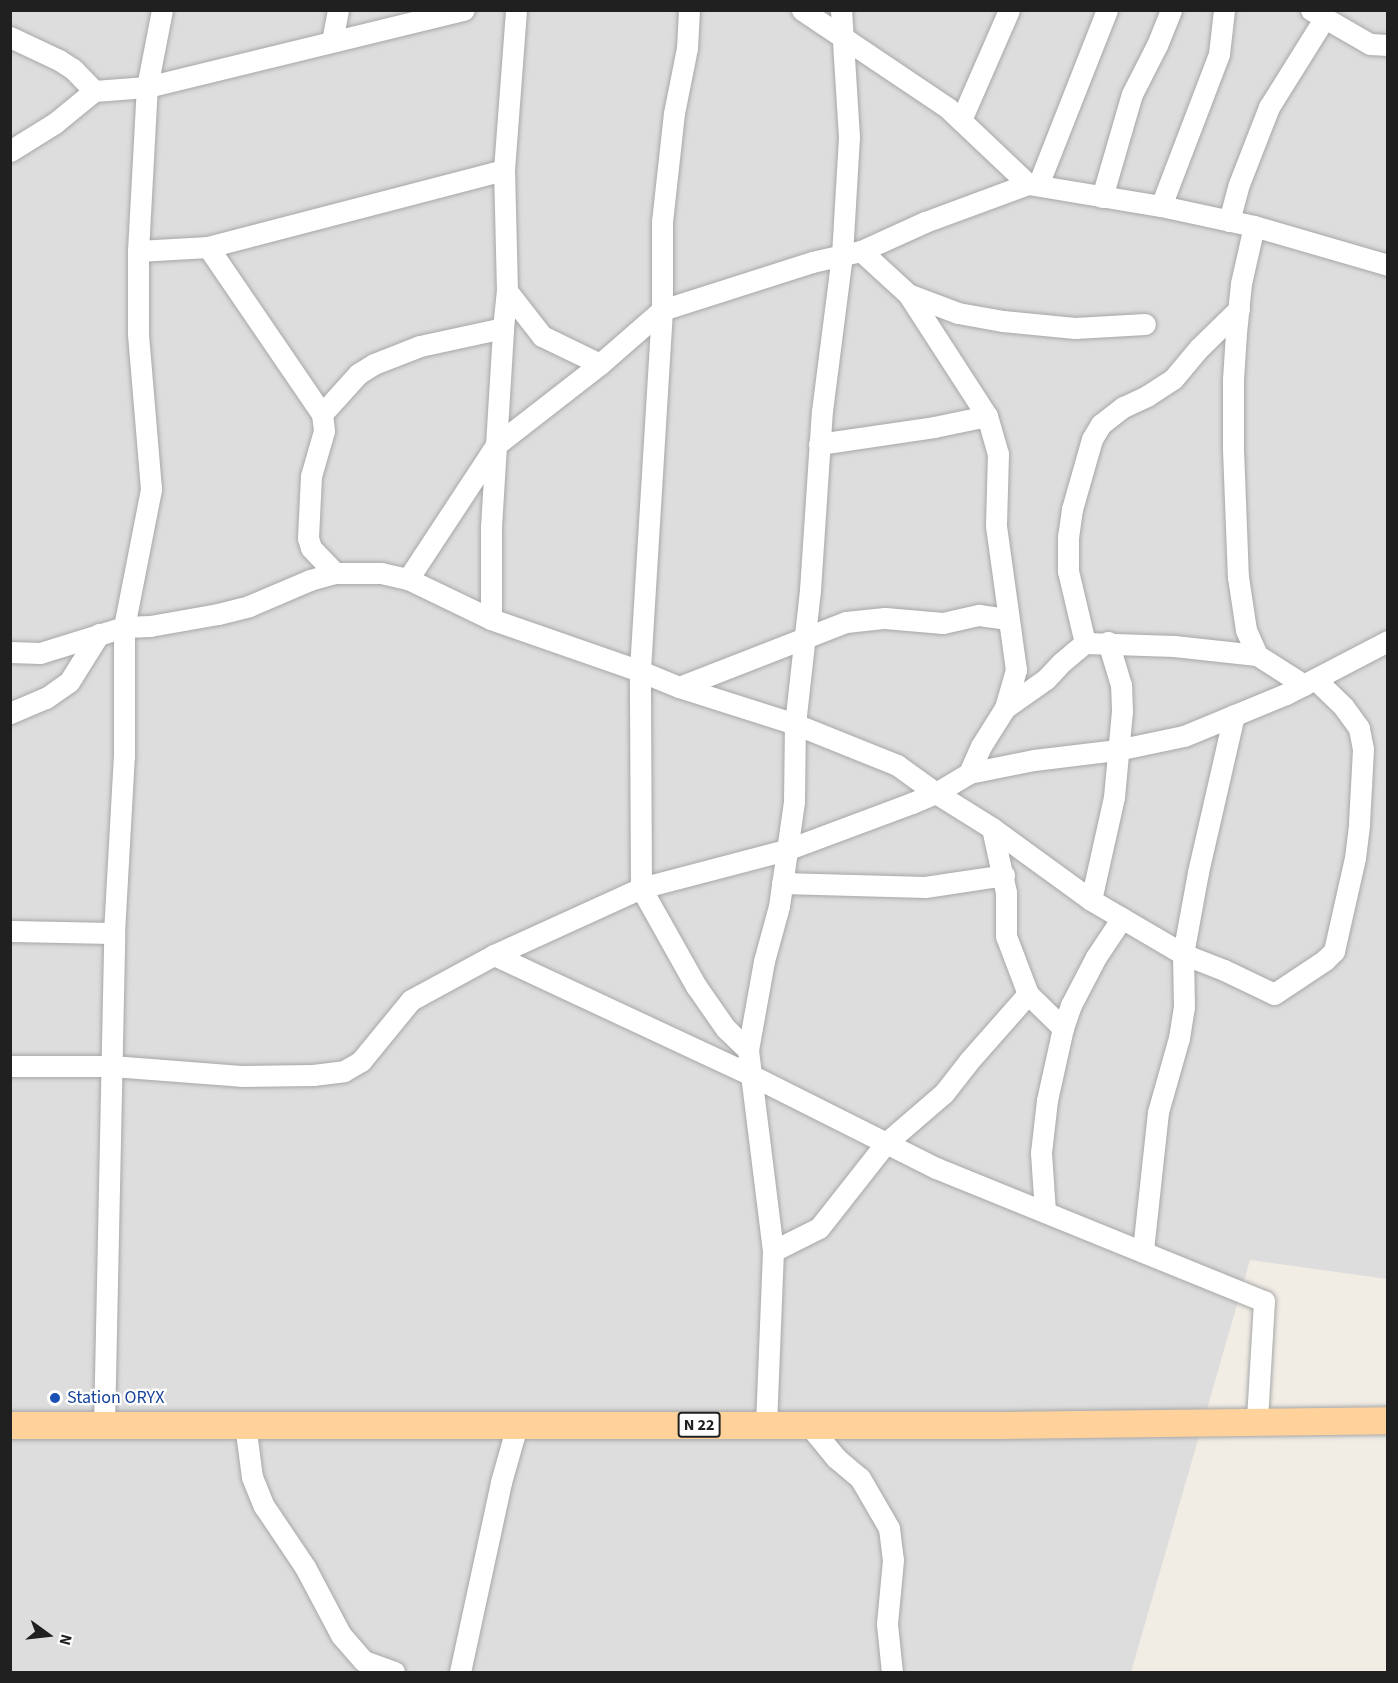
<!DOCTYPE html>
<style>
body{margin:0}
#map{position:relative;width:1398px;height:1683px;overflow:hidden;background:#f1ede5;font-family:"Source Sans 3",sans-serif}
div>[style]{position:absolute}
.residential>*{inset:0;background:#dedddd}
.roads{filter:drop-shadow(0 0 2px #a7a7a7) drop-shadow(0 0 2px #a7a7a7)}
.minor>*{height:21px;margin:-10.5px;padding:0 10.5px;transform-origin:10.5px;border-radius:10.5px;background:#fff}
.major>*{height:27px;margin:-13.5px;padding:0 13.5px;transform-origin:13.5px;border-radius:13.5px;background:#ffd29c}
.dots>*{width:16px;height:16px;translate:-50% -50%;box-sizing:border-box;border:3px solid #fff;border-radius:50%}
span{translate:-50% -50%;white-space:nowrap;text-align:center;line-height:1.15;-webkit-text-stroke:4.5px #fff;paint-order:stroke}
.shield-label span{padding:2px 4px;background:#fff;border:2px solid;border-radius:4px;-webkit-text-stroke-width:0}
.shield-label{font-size:16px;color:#202020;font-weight:700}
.transit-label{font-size:18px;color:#164399}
.left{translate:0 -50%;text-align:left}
.frame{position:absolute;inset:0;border:12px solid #202020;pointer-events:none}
.north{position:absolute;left:18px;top:1605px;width:60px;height:60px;-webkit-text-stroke:4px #fff;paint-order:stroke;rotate:105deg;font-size:16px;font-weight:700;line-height:24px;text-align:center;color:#202020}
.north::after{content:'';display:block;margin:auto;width:21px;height:27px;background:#202020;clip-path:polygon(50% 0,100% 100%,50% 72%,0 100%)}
</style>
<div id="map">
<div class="residential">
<div style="clip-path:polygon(11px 11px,1387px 11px,1387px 1279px,1250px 1260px,1131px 1672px,11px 1672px)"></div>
</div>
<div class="roads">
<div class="minor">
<div style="left:689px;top:10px;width:38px;rotate:93deg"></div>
<div style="left:687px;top:48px;width:66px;rotate:101.3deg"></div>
<div style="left:674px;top:113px;width:110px;rotate:96.3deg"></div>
<div style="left:662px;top:222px;width:88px;rotate:90deg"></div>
<div style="left:662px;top:310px;width:362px;rotate:93.5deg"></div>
<div style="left:640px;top:671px;width:42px;rotate:22.3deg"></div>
<div style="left:679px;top:687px;width:122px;rotate:17.7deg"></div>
<div style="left:795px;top:724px;width:110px;rotate:21.9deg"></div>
<div style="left:897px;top:765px;width:48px;rotate:35.7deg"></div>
<div style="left:936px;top:793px;width:66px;rotate:32deg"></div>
<div style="left:992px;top:828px;width:122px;rotate:36deg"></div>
<div style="left:1091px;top:900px;width:107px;rotate:30.4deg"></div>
<div style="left:1183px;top:954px;width:44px;rotate:21.3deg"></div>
<div style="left:1224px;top:970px;width:55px;rotate:25.6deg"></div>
<div style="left:1274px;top:994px;width:61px;rotate:-33.7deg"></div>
<div style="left:1325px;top:960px;width:13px;rotate:-45deg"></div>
<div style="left:1334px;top:951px;width:95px;rotate:-77.3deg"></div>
<div style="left:1355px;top:858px;width:35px;rotate:-83deg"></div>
<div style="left:1359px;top:823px;width:74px;rotate:-86.9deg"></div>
<div style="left:1363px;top:749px;width:21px;rotate:-101deg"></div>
<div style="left:1359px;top:728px;width:26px;rotate:-126deg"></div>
<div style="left:1344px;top:707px;width:40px;rotate:-136deg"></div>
<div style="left:1311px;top:10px;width:68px;rotate:30deg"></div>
<div style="left:1370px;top:44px;width:18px;rotate:3deg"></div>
<div style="left:10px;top:37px;width:54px;rotate:25.1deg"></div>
<div style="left:59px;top:60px;width:17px;rotate:33deg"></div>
<div style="left:73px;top:69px;width:30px;rotate:46deg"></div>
<div style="left:332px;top:41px;width:32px;rotate:-79deg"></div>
<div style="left:961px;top:120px;width:120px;rotate:-66.4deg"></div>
<div style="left:10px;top:151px;width:53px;rotate:-31.9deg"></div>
<div style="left:55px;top:123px;width:50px;rotate:-39.4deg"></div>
<div style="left:94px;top:91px;width:53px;rotate:-4.3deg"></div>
<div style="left:147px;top:87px;width:326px;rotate:-13.7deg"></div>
<div style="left:1028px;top:184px;width:135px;rotate:9.4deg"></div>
<div style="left:1161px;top:206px;width:95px;rotate:12.1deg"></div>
<div style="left:1254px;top:226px;width:140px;rotate:16.2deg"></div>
<div style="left:1038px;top:185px;width:188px;rotate:-68.5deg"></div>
<div style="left:1102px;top:197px;width:107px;rotate:-73.8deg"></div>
<div style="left:1132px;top:94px;width:55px;rotate:-63deg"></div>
<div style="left:1157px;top:45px;width:38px;rotate:-68deg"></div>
<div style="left:1161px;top:206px;width:163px;rotate:-69.1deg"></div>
<div style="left:1219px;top:54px;width:44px;rotate:-83.5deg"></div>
<div style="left:1229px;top:221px;width:38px;rotate:-75deg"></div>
<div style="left:1239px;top:184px;width:83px;rotate:-68.7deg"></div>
<div style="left:1269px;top:107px;width:104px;rotate:-58deg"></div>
<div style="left:1254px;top:226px;width:58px;rotate:102.8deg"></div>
<div style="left:1241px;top:283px;width:50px;rotate:95.7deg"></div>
<div style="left:1236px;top:333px;width:46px;rotate:93.7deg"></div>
<div style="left:1233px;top:379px;width:70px;rotate:90deg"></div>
<div style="left:1233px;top:449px;width:128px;rotate:87.8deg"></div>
<div style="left:1238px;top:577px;width:54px;rotate:81.4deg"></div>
<div style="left:1246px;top:630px;width:27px;rotate:66deg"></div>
<div style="left:208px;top:247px;width:306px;rotate:-14.6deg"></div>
<div style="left:138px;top:251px;width:70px;rotate:-3.3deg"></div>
<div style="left:208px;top:247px;width:202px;rotate:55.7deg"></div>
<div style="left:322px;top:414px;width:17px;rotate:83deg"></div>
<div style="left:324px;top:431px;width:47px;rotate:106.1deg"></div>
<div style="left:311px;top:476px;width:62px;rotate:92.8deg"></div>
<div style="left:308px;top:538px;width:10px;rotate:73deg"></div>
<div style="left:311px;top:548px;width:35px;rotate:46deg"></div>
<div style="left:507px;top:291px;width:57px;rotate:52.1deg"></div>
<div style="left:542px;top:336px;width:64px;rotate:25.8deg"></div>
<div style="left:908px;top:294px;width:53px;rotate:20.8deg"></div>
<div style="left:958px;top:313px;width:46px;rotate:10.1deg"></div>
<div style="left:1003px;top:321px;width:72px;rotate:5.6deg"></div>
<div style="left:1075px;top:328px;width:70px;rotate:-3.3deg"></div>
<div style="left:1239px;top:309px;width:56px;rotate:135.7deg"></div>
<div style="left:1199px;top:348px;width:40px;rotate:130deg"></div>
<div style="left:1173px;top:379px;width:31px;rotate:147deg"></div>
<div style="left:1147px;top:396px;width:26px;rotate:155deg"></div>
<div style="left:1123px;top:407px;width:28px;rotate:142deg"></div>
<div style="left:1101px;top:424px;width:17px;rotate:121deg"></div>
<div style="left:1092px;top:439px;width:73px;rotate:105.9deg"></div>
<div style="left:1072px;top:509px;width:27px;rotate:98deg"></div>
<div style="left:1068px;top:536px;width:35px;rotate:90deg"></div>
<div style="left:1068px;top:571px;width:74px;rotate:76.7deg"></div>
<div style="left:1085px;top:643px;width:89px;rotate:1.9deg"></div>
<div style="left:1174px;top:646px;width:83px;rotate:6.2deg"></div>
<div style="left:1257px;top:655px;width:56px;rotate:32.6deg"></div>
<div style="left:322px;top:414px;width:54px;rotate:-48deg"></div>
<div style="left:358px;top:374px;width:19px;rotate:-32deg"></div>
<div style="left:374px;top:364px;width:49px;rotate:-21.4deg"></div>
<div style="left:420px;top:346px;width:85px;rotate:-12.2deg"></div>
<div style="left:819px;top:444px;width:116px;rotate:-8.4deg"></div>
<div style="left:934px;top:427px;width:54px;rotate:-11.7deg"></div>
<div style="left:987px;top:416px;width:145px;rotate:-122.9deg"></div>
<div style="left:908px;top:294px;width:64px;rotate:-137.5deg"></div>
<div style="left:491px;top:619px;width:92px;rotate:-90deg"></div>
<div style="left:491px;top:527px;width:199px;rotate:-86.5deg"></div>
<div style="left:503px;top:328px;width:37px;rotate:-84deg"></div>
<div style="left:507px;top:291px;width:121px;rotate:-91.4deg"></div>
<div style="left:504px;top:170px;width:160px;rotate:-85.7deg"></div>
<div style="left:10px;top:652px;width:30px;rotate:2deg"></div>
<div style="left:40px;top:653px;width:88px;rotate:-17.2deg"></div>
<div style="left:124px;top:627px;width:26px;rotate:-2deg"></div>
<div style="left:150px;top:626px;width:69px;rotate:-10deg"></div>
<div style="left:218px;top:614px;width:32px;rotate:-14deg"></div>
<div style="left:249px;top:606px;width:66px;rotate:-23.1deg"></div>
<div style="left:310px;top:580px;width:26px;rotate:-16deg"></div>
<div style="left:335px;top:573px;width:46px"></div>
<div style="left:381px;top:573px;width:28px;rotate:13deg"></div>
<div style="left:679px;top:687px;width:179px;rotate:-21.3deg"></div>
<div style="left:846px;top:622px;width:39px;rotate:-6deg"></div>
<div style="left:885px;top:618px;width:58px;rotate:4.9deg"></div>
<div style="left:943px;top:623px;width:37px;rotate:-13deg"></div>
<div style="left:979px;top:615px;width:29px;rotate:8deg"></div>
<div style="left:1005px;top:708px;width:50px;rotate:-35.3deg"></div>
<div style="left:1046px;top:679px;width:23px;rotate:-47deg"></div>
<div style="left:1062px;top:662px;width:30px;rotate:-40deg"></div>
<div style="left:10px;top:713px;width:39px;rotate:-23deg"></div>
<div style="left:46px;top:698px;width:28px;rotate:-35deg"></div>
<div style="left:69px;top:682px;width:57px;rotate:-58deg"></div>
<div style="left:969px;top:773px;width:30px;rotate:-66deg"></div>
<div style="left:981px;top:746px;width:45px;rotate:-57.7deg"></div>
<div style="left:1005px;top:708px;width:40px;rotate:-74deg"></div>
<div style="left:1016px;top:670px;width:146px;rotate:-97.9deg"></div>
<div style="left:996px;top:525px;width:71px;rotate:-88.4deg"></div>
<div style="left:998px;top:454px;width:40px;rotate:-106deg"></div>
<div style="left:992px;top:828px;width:66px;rotate:77.7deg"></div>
<div style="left:1006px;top:892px;width:44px;rotate:90deg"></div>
<div style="left:1006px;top:936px;width:62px;rotate:69.2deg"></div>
<div style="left:1028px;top:994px;width:49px;rotate:44.2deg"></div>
<div style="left:1063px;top:1028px;width:74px;rotate:102.5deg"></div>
<div style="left:1047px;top:1100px;width:53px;rotate:96.5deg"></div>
<div style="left:1041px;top:1153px;width:59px;rotate:86.1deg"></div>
<div style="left:782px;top:883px;width:143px;rotate:1.6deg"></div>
<div style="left:925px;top:887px;width:80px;rotate:-8.6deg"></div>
<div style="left:1091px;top:900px;width:106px;rotate:-77.4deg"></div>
<div style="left:1114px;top:797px;width:86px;rotate:-84.7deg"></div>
<div style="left:1122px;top:711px;width:26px;rotate:-92deg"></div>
<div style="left:1121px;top:685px;width:45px;rotate:-106.8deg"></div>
<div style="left:10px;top:931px;width:104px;rotate:1.1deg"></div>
<div style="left:494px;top:955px;width:281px;rotate:25deg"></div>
<div style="left:749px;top:1074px;width:209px;rotate:26.7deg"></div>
<div style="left:936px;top:1168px;width:354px;rotate:22.1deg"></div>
<div style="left:1264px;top:1301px;width:119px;rotate:93.4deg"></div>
<div style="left:1063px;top:1028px;width:24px;rotate:-71deg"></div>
<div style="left:1071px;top:1005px;width:54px;rotate:-62.5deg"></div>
<div style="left:1096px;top:957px;width:47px;rotate:-56.3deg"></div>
<div style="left:748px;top:1050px;width:30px;rotate:-136deg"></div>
<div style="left:726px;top:1029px;width:52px;rotate:-124.9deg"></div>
<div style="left:696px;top:986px;width:112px;rotate:-119.3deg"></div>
<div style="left:641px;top:888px;width:217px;rotate:-90.3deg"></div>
<div style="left:640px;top:671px;width:158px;rotate:-160.8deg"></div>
<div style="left:491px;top:619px;width:92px;rotate:-154.3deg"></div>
<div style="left:408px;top:579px;width:160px;rotate:-56.7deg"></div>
<div style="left:496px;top:445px;width:132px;rotate:-37.9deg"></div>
<div style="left:600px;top:364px;width:82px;rotate:-41.1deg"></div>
<div style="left:662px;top:310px;width:157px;rotate:-17.7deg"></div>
<div style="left:812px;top:262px;width:50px;rotate:-12.7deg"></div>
<div style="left:861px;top:251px;width:70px;rotate:-24.4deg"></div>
<div style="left:925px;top:222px;width:110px;rotate:-20.3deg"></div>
<div style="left:1028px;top:184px;width:110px;rotate:-136.5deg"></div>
<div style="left:948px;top:108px;width:176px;rotate:-146.1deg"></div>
<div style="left:10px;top:1066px;width:102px"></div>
<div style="left:112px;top:1066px;width:129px;rotate:4.4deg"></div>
<div style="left:241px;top:1076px;width:72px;rotate:-0.8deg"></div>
<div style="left:313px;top:1075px;width:31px;rotate:-7deg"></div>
<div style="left:344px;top:1071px;width:20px;rotate:-30deg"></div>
<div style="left:361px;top:1061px;width:79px;rotate:-50.7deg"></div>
<div style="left:411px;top:1000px;width:94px;rotate:-28.5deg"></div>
<div style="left:494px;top:955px;width:162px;rotate:-24.5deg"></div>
<div style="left:641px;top:888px;width:150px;rotate:-14.7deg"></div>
<div style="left:786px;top:850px;width:134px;rotate:-20.5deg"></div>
<div style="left:912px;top:803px;width:26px;rotate:-23deg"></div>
<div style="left:936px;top:793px;width:39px;rotate:-31deg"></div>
<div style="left:969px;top:773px;width:66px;rotate:-11.3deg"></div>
<div style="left:1034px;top:760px;width:84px;rotate:-6.9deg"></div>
<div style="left:1117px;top:750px;width:68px;rotate:-11.8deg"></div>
<div style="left:1184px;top:736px;width:110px;rotate:-22.4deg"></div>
<div style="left:1286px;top:694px;width:115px;rotate:-27.5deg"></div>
<div style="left:1143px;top:1250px;width:139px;rotate:-83.8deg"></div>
<div style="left:1158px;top:1112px;width:77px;rotate:-74.2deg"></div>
<div style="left:1179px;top:1038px;width:31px;rotate:-81deg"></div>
<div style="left:1184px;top:1007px;width:53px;rotate:-91.1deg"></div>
<div style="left:1183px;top:954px;width:83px;rotate:-79.6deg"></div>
<div style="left:1198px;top:872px;width:161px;rotate:-77.1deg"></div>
<div style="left:773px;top:1251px;width:51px;rotate:-26.6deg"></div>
<div style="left:819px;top:1228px;width:108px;rotate:-51.8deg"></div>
<div style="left:886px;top:1143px;width:77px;rotate:-40.8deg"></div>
<div style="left:944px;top:1093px;width:39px;rotate:-52deg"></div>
<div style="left:968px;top:1062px;width:91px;rotate:-48.6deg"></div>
<div style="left:245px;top:1424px;width:53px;rotate:82.5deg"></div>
<div style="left:252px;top:1477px;width:31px;rotate:68deg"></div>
<div style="left:264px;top:1506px;width:73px;rotate:56.1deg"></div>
<div style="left:305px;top:1567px;width:77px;rotate:62.1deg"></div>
<div style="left:341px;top:1635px;width:35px;rotate:49deg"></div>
<div style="left:364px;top:1661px;width:32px;rotate:20deg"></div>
<div style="left:766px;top:1425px;width:174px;rotate:-87.7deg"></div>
<div style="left:773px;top:1251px;width:203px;rotate:-97.1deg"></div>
<div style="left:748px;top:1050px;width:90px;rotate:-79.8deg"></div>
<div style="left:764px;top:961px;width:57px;rotate:-74.7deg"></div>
<div style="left:779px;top:906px;width:105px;rotate:-81.8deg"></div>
<div style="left:794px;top:802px;width:78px;rotate:-89.3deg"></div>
<div style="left:795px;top:724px;width:135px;rotate:-83.6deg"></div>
<div style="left:810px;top:590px;width:179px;rotate:-86.2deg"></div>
<div style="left:822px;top:411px;width:157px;rotate:-82.7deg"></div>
<div style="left:842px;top:255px;width:118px;rotate:-86.6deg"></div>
<div style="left:849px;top:137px;width:127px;rotate:-93.6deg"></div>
<div style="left:809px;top:1425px;width:43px;rotate:50.7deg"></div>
<div style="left:836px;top:1458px;width:31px;rotate:40deg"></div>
<div style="left:860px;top:1478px;width:58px;rotate:59.9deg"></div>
<div style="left:889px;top:1528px;width:32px;rotate:83deg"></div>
<div style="left:893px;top:1560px;width:64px;rotate:95.4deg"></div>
<div style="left:887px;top:1624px;width:48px;rotate:84.1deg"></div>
<div style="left:104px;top:1426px;width:493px;rotate:-88.8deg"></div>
<div style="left:114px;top:933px;width:177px;rotate:-86.8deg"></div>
<div style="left:124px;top:756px;width:129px;rotate:-90deg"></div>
<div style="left:124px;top:627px;width:141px;rotate:-78.9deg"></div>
<div style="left:151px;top:489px;width:157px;rotate:-94.8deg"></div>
<div style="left:138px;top:333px;width:82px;rotate:-90deg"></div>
<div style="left:138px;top:251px;width:164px;rotate:-86.9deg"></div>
<div style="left:147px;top:87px;width:78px;rotate:-79deg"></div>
<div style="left:460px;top:1672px;width:194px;rotate:-77.8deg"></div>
<div style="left:501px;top:1482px;width:58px;rotate:-74.1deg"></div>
</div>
<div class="major">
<div style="left:10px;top:1425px;width:991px"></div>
<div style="left:1001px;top:1425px;width:387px;rotate:-0.7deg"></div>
</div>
</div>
<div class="dots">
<div style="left:55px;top:1398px;background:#1a4fb4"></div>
</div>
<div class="shield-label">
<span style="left:699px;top:1425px">N 22</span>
</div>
<div class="transit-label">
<span class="left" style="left:67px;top:1398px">Station ORYX</span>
</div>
<div class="frame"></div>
<div class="north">N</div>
</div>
